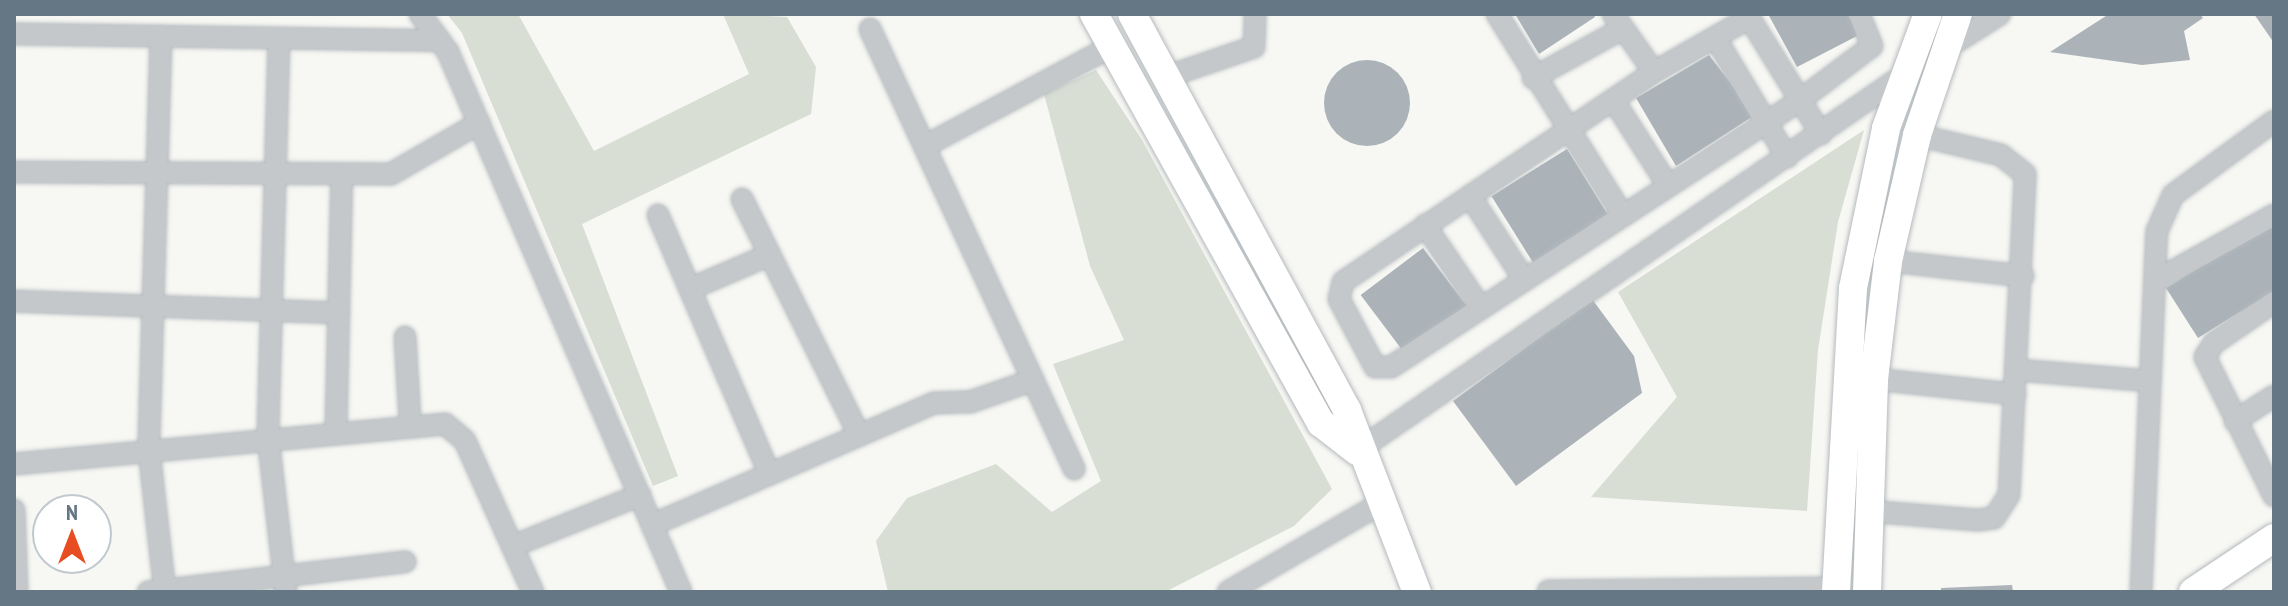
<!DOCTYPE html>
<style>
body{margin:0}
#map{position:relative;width:2288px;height:606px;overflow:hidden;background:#f7f7f3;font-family:"PT Sans Narrow",sans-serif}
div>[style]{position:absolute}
.green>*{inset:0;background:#d8ded4}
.building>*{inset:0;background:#abb3b9;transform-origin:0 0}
.round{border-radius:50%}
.roads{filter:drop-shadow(0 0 2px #b4babe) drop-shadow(0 0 2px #b4babe)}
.street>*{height:20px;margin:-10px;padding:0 10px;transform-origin:10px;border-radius:10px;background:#c4c8cb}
.secondary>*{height:28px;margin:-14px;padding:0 14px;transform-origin:14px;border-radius:14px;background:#fff}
span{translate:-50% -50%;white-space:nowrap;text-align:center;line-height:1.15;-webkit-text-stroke:8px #fff;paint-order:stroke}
.frame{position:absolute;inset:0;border:16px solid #657785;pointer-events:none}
.north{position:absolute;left:32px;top:494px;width:80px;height:80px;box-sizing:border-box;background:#fff;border:2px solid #c1c9ce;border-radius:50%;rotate:0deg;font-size:22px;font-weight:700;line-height:32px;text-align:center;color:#657785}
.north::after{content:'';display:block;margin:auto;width:28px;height:36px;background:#e84d22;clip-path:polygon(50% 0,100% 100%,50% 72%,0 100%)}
</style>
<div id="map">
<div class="green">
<div style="clip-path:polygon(447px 14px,518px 14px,594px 151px,749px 74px,723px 14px,787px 17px,816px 67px,811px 114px,582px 224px,678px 476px,653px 486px,462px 33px)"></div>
<div style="clip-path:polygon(1096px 70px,1142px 140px,1332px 489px,1294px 526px,1165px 592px,888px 592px,876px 541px,907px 498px,996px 464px,1052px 512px,1101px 481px,1053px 364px,1124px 340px,1090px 266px,1044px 94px)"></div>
<div style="clip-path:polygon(1864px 130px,1838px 222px,1818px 350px,1807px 511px,1591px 497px,1677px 397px,1618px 292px)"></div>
</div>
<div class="building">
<div style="clip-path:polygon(1515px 14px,1594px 14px,1595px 17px,1539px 54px)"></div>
<div style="clip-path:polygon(1768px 14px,1848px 14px,1859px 35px,1797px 67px)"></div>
<div style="clip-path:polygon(2109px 14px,2200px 14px,2203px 18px,2184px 31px,2190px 60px,2142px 65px,2050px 52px)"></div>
<div style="clip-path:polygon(2254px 14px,2274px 14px,2274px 43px)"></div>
<div style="clip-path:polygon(1709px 55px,1755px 115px,1676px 166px,1636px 98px)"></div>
<div class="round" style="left:1324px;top:60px;width:86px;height:86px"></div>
<div style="left:1567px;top:149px;width:78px;height:89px;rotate:58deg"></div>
<div style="clip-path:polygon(2274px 221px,2274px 291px,2198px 338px,2166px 288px)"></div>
<div style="left:1423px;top:248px;width:73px;height:78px;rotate:53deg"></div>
<div style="clip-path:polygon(1592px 299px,1634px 356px,1642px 393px,1516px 486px,1453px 401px)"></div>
<div style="clip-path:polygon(2012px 585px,2013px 592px,1941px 592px,1941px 588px)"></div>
</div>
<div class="roads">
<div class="street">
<div style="left:420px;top:14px;width:47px;rotate:53.6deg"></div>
<div style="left:448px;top:52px;width:588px;rotate:66.66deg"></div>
<div style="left:1497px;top:14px;width:236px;rotate:58deg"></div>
<div style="left:1613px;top:14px;width:71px;rotate:54.7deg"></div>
<div style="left:1747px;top:14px;width:141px;rotate:58.3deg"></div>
<div style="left:1749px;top:18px;width:109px;rotate:150.4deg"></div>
<div style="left:1654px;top:72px;width:375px;rotate:146deg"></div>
<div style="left:1343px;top:282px;width:17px;rotate:103deg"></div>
<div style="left:1339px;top:299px;width:77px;rotate:62.1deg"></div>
<div style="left:1375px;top:367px;width:16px"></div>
<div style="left:1391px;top:367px;width:487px;rotate:-33.1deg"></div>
<div style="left:1799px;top:101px;width:91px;rotate:-37deg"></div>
<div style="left:1872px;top:46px;width:35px;rotate:-112deg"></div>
<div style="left:870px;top:29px;width:485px;rotate:65.1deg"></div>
<div style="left:14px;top:34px;width:426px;rotate:0.9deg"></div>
<div style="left:161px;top:36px;width:414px;rotate:91.7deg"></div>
<div style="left:149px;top:450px;width:143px;rotate:83.6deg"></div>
<div style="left:279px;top:38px;width:399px;rotate:91.6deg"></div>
<div style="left:268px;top:437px;width:156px;rotate:83.4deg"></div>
<div style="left:1716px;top:39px;width:138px;rotate:59deg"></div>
<div style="left:1945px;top:49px;width:65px;rotate:-32.5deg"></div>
<div style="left:1166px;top:77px;width:93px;rotate:-18.8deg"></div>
<div style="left:1254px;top:47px;width:33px;rotate:-88deg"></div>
<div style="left:1533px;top:78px;width:102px;rotate:-28.8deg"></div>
<div style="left:1614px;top:101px;width:98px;rotate:57.4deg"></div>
<div style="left:925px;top:146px;width:212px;rotate:-28.1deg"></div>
<div style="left:14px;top:172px;width:377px;rotate:0.3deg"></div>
<div style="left:391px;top:174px;width:102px;rotate:-30.1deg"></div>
<div style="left:1470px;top:196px;width:99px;rotate:57deg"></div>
<div style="left:742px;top:199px;width:261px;rotate:63.6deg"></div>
<div style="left:658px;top:215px;width:281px;rotate:66.7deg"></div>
<div style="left:1425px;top:225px;width:100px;rotate:56deg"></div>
<div style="left:1888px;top:261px;width:136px;rotate:6.3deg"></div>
<div style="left:2155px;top:281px;width:136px;rotate:-29deg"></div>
<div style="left:690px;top:289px;width:86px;rotate:-23.3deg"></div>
<div style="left:14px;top:301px;width:325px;rotate:2.1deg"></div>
<div style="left:2274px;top:302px;width:73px;rotate:145.7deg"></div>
<div style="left:2214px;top:343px;width:17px;rotate:123deg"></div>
<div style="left:2205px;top:357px;width:155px;rotate:63.6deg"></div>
<div style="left:405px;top:337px;width:85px;rotate:86.6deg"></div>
<div style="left:2017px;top:370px;width:133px;rotate:4.7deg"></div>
<div style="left:1874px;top:379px;width:142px;rotate:6.1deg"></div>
<div style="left:2235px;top:421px;width:46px;rotate:-32.7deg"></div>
<div style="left:336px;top:430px;width:255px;rotate:-88.7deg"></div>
<div style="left:1357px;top:451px;width:669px;rotate:-34.52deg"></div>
<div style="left:14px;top:464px;width:433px;rotate:-5.3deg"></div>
<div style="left:445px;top:424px;width:26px;rotate:40deg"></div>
<div style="left:465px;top:441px;width:166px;rotate:65.8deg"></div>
<div style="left:14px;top:510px;width:82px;rotate:87.9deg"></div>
<div style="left:1866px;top:511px;width:112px;rotate:4.6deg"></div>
<div style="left:1978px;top:520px;width:16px;rotate:-7deg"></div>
<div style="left:1994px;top:518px;width:27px;rotate:-57deg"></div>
<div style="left:2009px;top:495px;width:321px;rotate:-87.1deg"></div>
<div style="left:2025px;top:174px;width:31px;rotate:-142deg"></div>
<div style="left:2001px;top:155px;width:86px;rotate:-166.6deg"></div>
<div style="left:652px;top:525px;width:307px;rotate:-23.4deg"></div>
<div style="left:934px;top:403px;width:36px;rotate:-2deg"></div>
<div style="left:970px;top:402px;width:67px;rotate:-19.2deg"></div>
<div style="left:513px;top:546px;width:137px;rotate:-21.9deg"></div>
<div style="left:1548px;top:591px;width:289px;rotate:-0.6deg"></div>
<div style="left:148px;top:592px;width:259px;rotate:-6.7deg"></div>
<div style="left:1228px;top:592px;width:176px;rotate:-30.1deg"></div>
<div style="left:2141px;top:592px;width:361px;rotate:-87.5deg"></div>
<div style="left:2157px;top:231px;width:39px;rotate:-66deg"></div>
<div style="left:2173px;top:195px;width:125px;rotate:-36.2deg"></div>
</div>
<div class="secondary">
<div style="left:1094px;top:14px;width:468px;rotate:61deg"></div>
<div style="left:1321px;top:423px;width:46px;rotate:37.9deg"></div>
<div style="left:1132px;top:14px;width:451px;rotate:61.5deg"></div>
<div style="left:1347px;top:410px;width:195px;rotate:69deg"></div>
<div style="left:1836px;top:592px;width:304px;rotate:-86.8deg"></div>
<div style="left:1853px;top:288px;width:163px;rotate:-78.3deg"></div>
<div style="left:1886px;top:128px;width:121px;rotate:-69.8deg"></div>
<div style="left:1867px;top:592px;width:213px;rotate:-88.1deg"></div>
<div style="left:1874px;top:379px;width:119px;rotate:-83.2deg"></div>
<div style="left:1888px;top:261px;width:129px;rotate:-77deg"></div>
<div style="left:1917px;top:135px;width:128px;rotate:-71.3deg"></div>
<div style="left:2193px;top:592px;width:97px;rotate:-33.7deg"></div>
</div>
</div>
<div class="frame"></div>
<div class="north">N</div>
</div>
